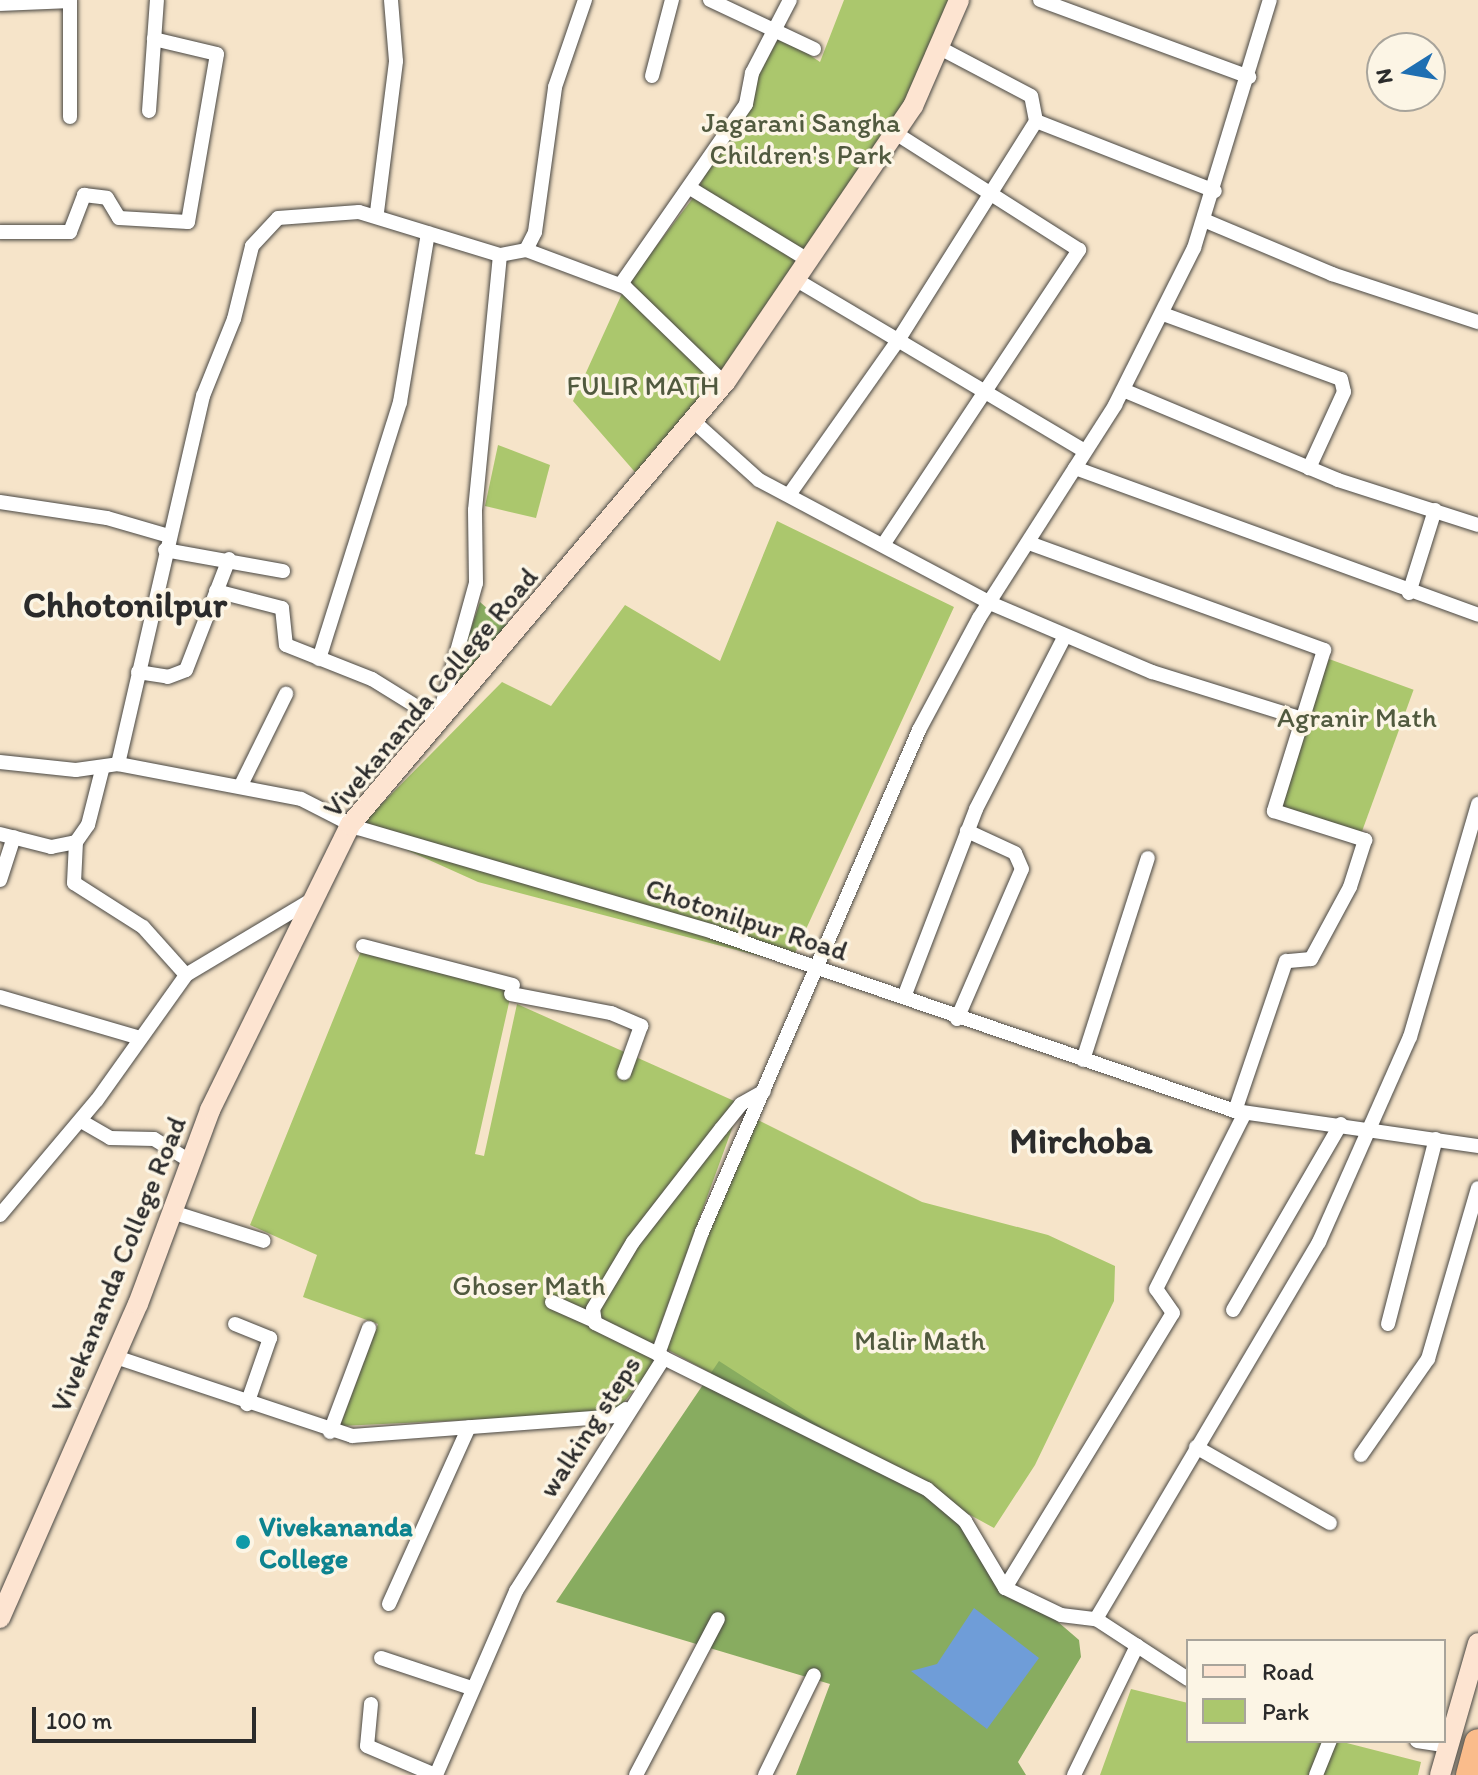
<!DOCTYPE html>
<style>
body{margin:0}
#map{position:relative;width:1478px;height:1775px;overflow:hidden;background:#f6e4c9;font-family:Itim,sans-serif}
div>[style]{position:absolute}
.green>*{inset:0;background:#abc76d;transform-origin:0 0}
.forest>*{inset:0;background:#88ac60}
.water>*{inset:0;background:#6f9dd8}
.roads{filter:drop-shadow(0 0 2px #494743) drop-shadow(0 0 2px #494743)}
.street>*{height:14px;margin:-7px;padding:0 7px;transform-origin:7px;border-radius:7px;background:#fff}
.secondary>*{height:20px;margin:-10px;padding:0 10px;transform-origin:10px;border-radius:10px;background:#fde4d1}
.highway>*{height:26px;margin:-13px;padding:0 13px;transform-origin:13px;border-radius:13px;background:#fabc8b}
.dots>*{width:22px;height:22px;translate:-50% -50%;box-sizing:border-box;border:4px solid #fcf5e5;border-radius:50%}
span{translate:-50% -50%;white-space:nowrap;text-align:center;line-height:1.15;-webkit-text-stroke:7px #fcf5e5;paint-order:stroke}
.park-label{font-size:28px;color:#515a3f}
.street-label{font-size:28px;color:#2b2b2b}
.culture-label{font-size:28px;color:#0d838f;font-weight:700}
.left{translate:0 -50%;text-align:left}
.district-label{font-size:36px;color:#2b2b2b;font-weight:700}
.legend{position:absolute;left:1186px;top:1639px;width:260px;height:104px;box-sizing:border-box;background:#fcf5e5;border:2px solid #a8a49b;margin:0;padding:10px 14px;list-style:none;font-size:24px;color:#2b2b2b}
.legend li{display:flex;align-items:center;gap:16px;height:40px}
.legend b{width:40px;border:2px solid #a8a49b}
.north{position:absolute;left:1366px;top:32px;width:80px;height:80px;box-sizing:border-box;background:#fcf5e5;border:2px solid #a8a49b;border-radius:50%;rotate:259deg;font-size:22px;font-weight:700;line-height:32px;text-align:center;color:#2b2b2b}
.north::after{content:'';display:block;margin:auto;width:28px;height:36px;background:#1f6fb2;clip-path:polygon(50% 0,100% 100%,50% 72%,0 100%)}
.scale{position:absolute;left:32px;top:1707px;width:224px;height:36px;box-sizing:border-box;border:4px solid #2b2b2b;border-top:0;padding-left:10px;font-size:24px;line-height:28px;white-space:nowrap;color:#2b2b2b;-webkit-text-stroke:6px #fcf5e5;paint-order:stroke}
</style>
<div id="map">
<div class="green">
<div style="clip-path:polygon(844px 0,954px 0,907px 99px,724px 383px,641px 479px,573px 401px,625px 287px,693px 198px,780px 35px,820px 62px)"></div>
<div style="clip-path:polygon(498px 445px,550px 465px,536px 518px,485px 506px)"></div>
<div style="clip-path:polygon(777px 521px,954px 607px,790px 964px,478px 882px,358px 828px,502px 682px,551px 706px,625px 605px,720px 661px)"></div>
<div style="left:1329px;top:659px;width:90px;height:156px;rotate:20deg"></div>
<div style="clip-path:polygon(363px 946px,513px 985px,475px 1154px,484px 1156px,517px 1004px,741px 1104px,653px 1346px,658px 1361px,615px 1413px,340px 1426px,378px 1324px,303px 1297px,317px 1255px,250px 1225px)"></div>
<div style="clip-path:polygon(754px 1118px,922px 1202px,1048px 1235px,1115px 1266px,1114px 1301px,1035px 1465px,994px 1528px,661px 1346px)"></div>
<div style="clip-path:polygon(1131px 1689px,1188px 1703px,1188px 1741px,1339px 1741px,1421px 1762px,1418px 1775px,1100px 1775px)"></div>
</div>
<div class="forest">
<div style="clip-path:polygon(480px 602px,513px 631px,448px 702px,456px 673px)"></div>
<div style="clip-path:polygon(719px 1361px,948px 1508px,1015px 1585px,1079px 1640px,1081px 1657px,1018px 1762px,1026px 1775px,796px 1775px,830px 1684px,556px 1602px)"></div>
</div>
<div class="water">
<div style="clip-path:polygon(974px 1608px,1039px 1658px,987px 1729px,911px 1671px,937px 1664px)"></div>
</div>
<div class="roads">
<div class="street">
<div style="left:710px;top:0;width:115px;rotate:25.2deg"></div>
<div style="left:1040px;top:0;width:223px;rotate:20.2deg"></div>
<div style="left:0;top:4px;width:70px;rotate:-2.5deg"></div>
<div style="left:652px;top:76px;width:79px;rotate:-75.3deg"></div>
<div style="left:149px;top:111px;width:111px;rotate:-85.9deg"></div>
<div style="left:70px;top:117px;width:117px;rotate:-90deg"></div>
<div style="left:1036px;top:121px;width:192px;rotate:21.4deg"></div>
<div style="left:690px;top:188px;width:138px;rotate:31.4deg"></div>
<div style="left:377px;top:212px;width:152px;rotate:-82.8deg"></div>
<div style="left:396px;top:61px;width:61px;rotate:-94.7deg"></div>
<div style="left:1206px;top:221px;width:137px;rotate:22.8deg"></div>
<div style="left:1332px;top:274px;width:154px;rotate:18.2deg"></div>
<div style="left:0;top:232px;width:70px"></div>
<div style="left:70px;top:232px;width:40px;rotate:-69deg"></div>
<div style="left:84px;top:195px;width:23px;rotate:7deg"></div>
<div style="left:107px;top:198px;width:23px;rotate:59deg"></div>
<div style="left:119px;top:218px;width:69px;rotate:3.3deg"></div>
<div style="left:188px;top:222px;width:170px;rotate:-80.2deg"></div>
<div style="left:217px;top:54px;width:65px;rotate:-166.6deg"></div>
<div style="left:526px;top:250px;width:106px;rotate:20.5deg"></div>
<div style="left:625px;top:287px;width:138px;rotate:44.1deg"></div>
<div style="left:795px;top:279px;width:337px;rotate:30.7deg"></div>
<div style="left:621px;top:284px;width:219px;rotate:-55.2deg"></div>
<div style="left:746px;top:104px;width:32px;rotate:-79deg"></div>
<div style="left:752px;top:73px;width:82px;rotate:-62.5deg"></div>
<div style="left:1163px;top:314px;width:189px;rotate:20.1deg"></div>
<div style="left:1341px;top:379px;width:13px;rotate:77deg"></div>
<div style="left:1344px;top:392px;width:84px;rotate:114.7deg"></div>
<div style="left:1123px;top:390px;width:233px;rotate:22.7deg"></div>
<div style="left:1338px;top:480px;width:147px;rotate:17.8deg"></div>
<div style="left:691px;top:419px;width:91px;rotate:41.9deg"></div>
<div style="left:759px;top:480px;width:262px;rotate:28deg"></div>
<div style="left:990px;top:603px;width:176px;rotate:23.1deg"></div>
<div style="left:1152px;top:672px;width:158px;rotate:17.3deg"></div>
<div style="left:1075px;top:468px;width:429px;rotate:20deg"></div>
<div style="left:791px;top:492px;width:184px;rotate:-54.8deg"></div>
<div style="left:897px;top:342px;width:261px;rotate:-57.8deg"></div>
<div style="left:1036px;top:121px;width:25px;rotate:-101deg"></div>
<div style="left:1031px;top:96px;width:103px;rotate:-152.2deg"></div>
<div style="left:0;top:502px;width:108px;rotate:8.5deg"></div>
<div style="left:107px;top:518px;width:65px;rotate:16.2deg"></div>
<div style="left:885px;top:542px;width:351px;rotate:-56.4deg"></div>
<div style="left:1079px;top:250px;width:218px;rotate:-147.5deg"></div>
<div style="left:1029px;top:543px;width:314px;rotate:19.9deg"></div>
<div style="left:1324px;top:650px;width:169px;rotate:107.3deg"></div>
<div style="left:1274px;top:811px;width:96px;rotate:17.7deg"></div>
<div style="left:1365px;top:840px;width:49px;rotate:107.7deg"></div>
<div style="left:1350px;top:887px;width:82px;rotate:118.4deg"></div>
<div style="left:1311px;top:959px;width:25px;rotate:175deg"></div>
<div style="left:1286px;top:961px;width:158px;rotate:108.8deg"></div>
<div style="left:165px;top:550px;width:120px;rotate:10.1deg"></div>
<div style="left:216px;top:591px;width:68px;rotate:14.4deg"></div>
<div style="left:282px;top:608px;width:37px;rotate:84deg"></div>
<div style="left:286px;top:645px;width:92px;rotate:21.6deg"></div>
<div style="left:372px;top:679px;width:78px;rotate:31.8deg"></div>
<div style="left:438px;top:720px;width:142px;rotate:-74.5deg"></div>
<div style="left:476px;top:583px;width:73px;rotate:-90.8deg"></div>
<div style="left:475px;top:510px;width:256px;rotate:-84.4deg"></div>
<div style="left:1409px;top:593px;width:87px;rotate:-72.6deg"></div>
<div style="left:319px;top:659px;width:269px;rotate:-72.5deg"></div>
<div style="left:400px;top:402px;width:171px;rotate:-80.6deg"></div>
<div style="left:138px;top:672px;width:30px;rotate:9deg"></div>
<div style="left:168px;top:677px;width:19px;rotate:-21deg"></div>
<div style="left:186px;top:670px;width:119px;rotate:-68.8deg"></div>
<div style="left:0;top:762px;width:76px;rotate:6deg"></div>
<div style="left:76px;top:770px;width:42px;rotate:-8.1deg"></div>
<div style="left:118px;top:764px;width:186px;rotate:10.8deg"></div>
<div style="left:301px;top:799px;width:64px;rotate:27deg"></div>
<div style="left:358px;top:828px;width:370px;rotate:16.3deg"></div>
<div style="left:713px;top:932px;width:552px;rotate:18.93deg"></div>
<div style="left:1235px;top:1111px;width:246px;rotate:8.2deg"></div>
<div style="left:118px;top:764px;width:378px;rotate:-77deg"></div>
<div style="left:203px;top:396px;width:83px;rotate:-68.1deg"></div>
<div style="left:234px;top:319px;width:75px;rotate:-76.1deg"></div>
<div style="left:252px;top:246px;width:38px;rotate:-47deg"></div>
<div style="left:278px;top:218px;width:81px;rotate:-4.2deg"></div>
<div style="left:359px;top:212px;width:147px;rotate:17deg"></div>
<div style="left:500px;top:255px;width:26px;rotate:-11deg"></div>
<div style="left:526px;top:250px;width:20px;rotate:-63deg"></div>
<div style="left:535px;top:232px;width:146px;rotate:-82.1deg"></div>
<div style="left:555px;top:87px;width:92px;rotate:-71deg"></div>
<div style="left:241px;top:785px;width:102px;rotate:-63.7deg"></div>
<div style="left:0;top:834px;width:53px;rotate:14.3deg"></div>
<div style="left:51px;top:847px;width:25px;rotate:-11deg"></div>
<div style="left:76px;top:842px;width:21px;rotate:-55deg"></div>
<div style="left:88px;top:825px;width:57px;rotate:-75.7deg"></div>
<div style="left:76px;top:842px;width:41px;rotate:92.8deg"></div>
<div style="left:74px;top:883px;width:82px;rotate:32.5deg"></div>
<div style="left:143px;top:927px;width:64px;rotate:48.1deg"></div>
<div style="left:0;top:880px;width:45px;rotate:-72deg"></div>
<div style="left:363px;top:946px;width:155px;rotate:14.6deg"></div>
<div style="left:511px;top:994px;width:102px;rotate:10.8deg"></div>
<div style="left:611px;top:1013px;width:33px;rotate:23deg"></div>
<div style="left:641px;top:1026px;width:50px;rotate:109.9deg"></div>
<div style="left:0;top:997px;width:146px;rotate:16.3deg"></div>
<div style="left:904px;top:997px;width:201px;rotate:-69deg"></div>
<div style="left:976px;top:809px;width:195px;rotate:-62.8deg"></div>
<div style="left:957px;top:1019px;width:163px;rotate:-66.6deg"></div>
<div style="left:1022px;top:869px;width:17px;rotate:-114deg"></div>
<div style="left:1015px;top:853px;width:53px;rotate:-155.4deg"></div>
<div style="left:1083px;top:1060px;width:212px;rotate:-72.2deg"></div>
<div style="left:81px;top:1121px;width:34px;rotate:30deg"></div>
<div style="left:110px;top:1138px;width:44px;rotate:1.3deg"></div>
<div style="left:154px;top:1139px;width:42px;rotate:31.4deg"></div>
<div style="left:172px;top:1212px;width:96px;rotate:17.5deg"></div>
<div style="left:0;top:1215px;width:150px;rotate:-49.9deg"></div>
<div style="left:97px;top:1100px;width:153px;rotate:-54.5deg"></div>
<div style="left:186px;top:975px;width:142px;rotate:-30.9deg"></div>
<div style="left:552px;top:1302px;width:42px;rotate:24.1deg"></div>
<div style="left:1233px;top:1310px;width:215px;rotate:-59.9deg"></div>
<div style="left:235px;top:1324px;width:38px;rotate:22deg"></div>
<div style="left:270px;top:1338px;width:70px;rotate:109.2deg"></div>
<div style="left:1388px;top:1324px;width:191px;rotate:-75.5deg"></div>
<div style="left:658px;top:1354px;width:70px;rotate:-153.8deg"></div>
<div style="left:595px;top:1323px;width:14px;rotate:-98deg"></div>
<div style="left:593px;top:1309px;width:78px;rotate:-59.2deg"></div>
<div style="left:633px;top:1242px;width:143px;rotate:-52.1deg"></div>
<div style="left:721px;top:1129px;width:32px;rotate:-51deg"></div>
<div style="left:741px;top:1104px;width:26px;rotate:-29deg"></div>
<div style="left:116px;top:1357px;width:249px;rotate:18.5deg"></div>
<div style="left:352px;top:1436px;width:265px;rotate:-4.3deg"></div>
<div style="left:616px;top:1416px;width:12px;rotate:-35deg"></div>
<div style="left:664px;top:1358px;width:294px;rotate:26.5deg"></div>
<div style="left:927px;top:1489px;width:50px;rotate:40.1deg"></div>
<div style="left:965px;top:1521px;width:78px;rotate:59.2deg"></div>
<div style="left:1005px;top:1588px;width:62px;rotate:25.7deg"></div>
<div style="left:1061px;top:1615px;width:35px;rotate:7deg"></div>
<div style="left:1096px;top:1619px;width:110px;rotate:33.1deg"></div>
<div style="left:330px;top:1432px;width:111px;rotate:-69.4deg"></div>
<div style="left:1196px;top:1447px;width:154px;rotate:29.6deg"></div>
<div style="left:1361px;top:1455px;width:117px;rotate:-55.1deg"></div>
<div style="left:1428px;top:1359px;width:178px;rotate:-73.7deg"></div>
<div style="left:1005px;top:1588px;width:322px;rotate:-58.6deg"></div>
<div style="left:1173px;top:1313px;width:29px;rotate:-125deg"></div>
<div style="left:1156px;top:1289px;width:197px;rotate:-63.2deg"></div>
<div style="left:389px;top:1604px;width:194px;rotate:-65.7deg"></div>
<div style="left:1096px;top:1619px;width:438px;rotate:-59.4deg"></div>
<div style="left:1319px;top:1242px;width:224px;rotate:-66.1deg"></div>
<div style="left:1410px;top:1037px;width:243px;rotate:-73.7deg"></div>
<div style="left:381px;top:1658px;width:95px;rotate:18.4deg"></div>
<div style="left:371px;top:1704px;width:42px;rotate:95.4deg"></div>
<div style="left:367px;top:1746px;width:74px;rotate:23.1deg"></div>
<div style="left:1417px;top:1741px;width:30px;rotate:9deg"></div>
<div style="left:436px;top:1775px;width:201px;rotate:-66.5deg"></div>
<div style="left:516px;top:1591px;width:276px;rotate:-57.6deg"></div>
<div style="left:664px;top:1358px;width:7px;rotate:-146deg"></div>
<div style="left:658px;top:1354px;width:130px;rotate:-70.2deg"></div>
<div style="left:702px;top:1232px;width:547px;rotate:-66.62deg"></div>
<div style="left:919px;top:730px;width:127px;rotate:-61.8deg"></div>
<div style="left:979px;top:618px;width:253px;rotate:-57.4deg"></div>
<div style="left:1115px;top:405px;width:176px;rotate:-63.3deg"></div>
<div style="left:1194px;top:248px;width:259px;rotate:-73deg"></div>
<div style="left:636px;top:1775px;width:176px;rotate:-62.3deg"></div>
<div style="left:765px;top:1775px;width:111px;rotate:-63.9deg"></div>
<div style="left:1074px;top:1775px;width:144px;rotate:-64deg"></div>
<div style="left:1316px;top:1775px;width:37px;rotate:-68deg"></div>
</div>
<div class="secondary">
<div style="left:0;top:1618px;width:343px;rotate:-66.3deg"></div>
<div style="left:138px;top:1304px;width:207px;rotate:-69.6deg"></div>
<div style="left:210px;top:1110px;width:318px;rotate:-63.8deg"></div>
<div style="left:350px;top:825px;width:582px;rotate:-49.74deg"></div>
<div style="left:726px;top:381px;width:333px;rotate:-55.8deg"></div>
<div style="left:913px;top:106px;width:116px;rotate:-66.5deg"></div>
<div style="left:1440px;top:1775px;width:137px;rotate:-73.9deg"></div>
</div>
<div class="highway">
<div style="left:1469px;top:1775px;width:34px;rotate:-75deg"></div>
</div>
</div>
<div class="dots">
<div style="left:243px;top:1542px;background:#0f9aa8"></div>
</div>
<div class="park-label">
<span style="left:801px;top:138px">Jagarani Sangha<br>Children's Park</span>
<span style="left:643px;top:385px">FULIR MATH</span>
<span style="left:1357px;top:717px">Agranir Math</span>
<span style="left:529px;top:1285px">Ghoser Math</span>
<span style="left:920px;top:1340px">Malir Math</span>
</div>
<div class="street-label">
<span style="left:430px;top:692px;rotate:-50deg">Vivekananda College Road</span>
<span style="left:747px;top:919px;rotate:18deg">Chotonilpur Road</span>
<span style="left:118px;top:1264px;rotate:-68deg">Vivekananda College Road</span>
<span style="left:589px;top:1426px;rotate:-57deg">walking steps</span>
</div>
<div class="culture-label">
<span class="left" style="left:259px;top:1542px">Vivekananda<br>College</span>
</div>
<div class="district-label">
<span style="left:125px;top:605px">Chhotonilpur</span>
<span style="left:1081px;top:1141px">Mirchoba</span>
</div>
<ul class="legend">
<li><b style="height:10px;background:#fde4d1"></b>Road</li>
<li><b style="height:22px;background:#abc76d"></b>Park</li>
</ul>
<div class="north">N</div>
<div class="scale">100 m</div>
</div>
